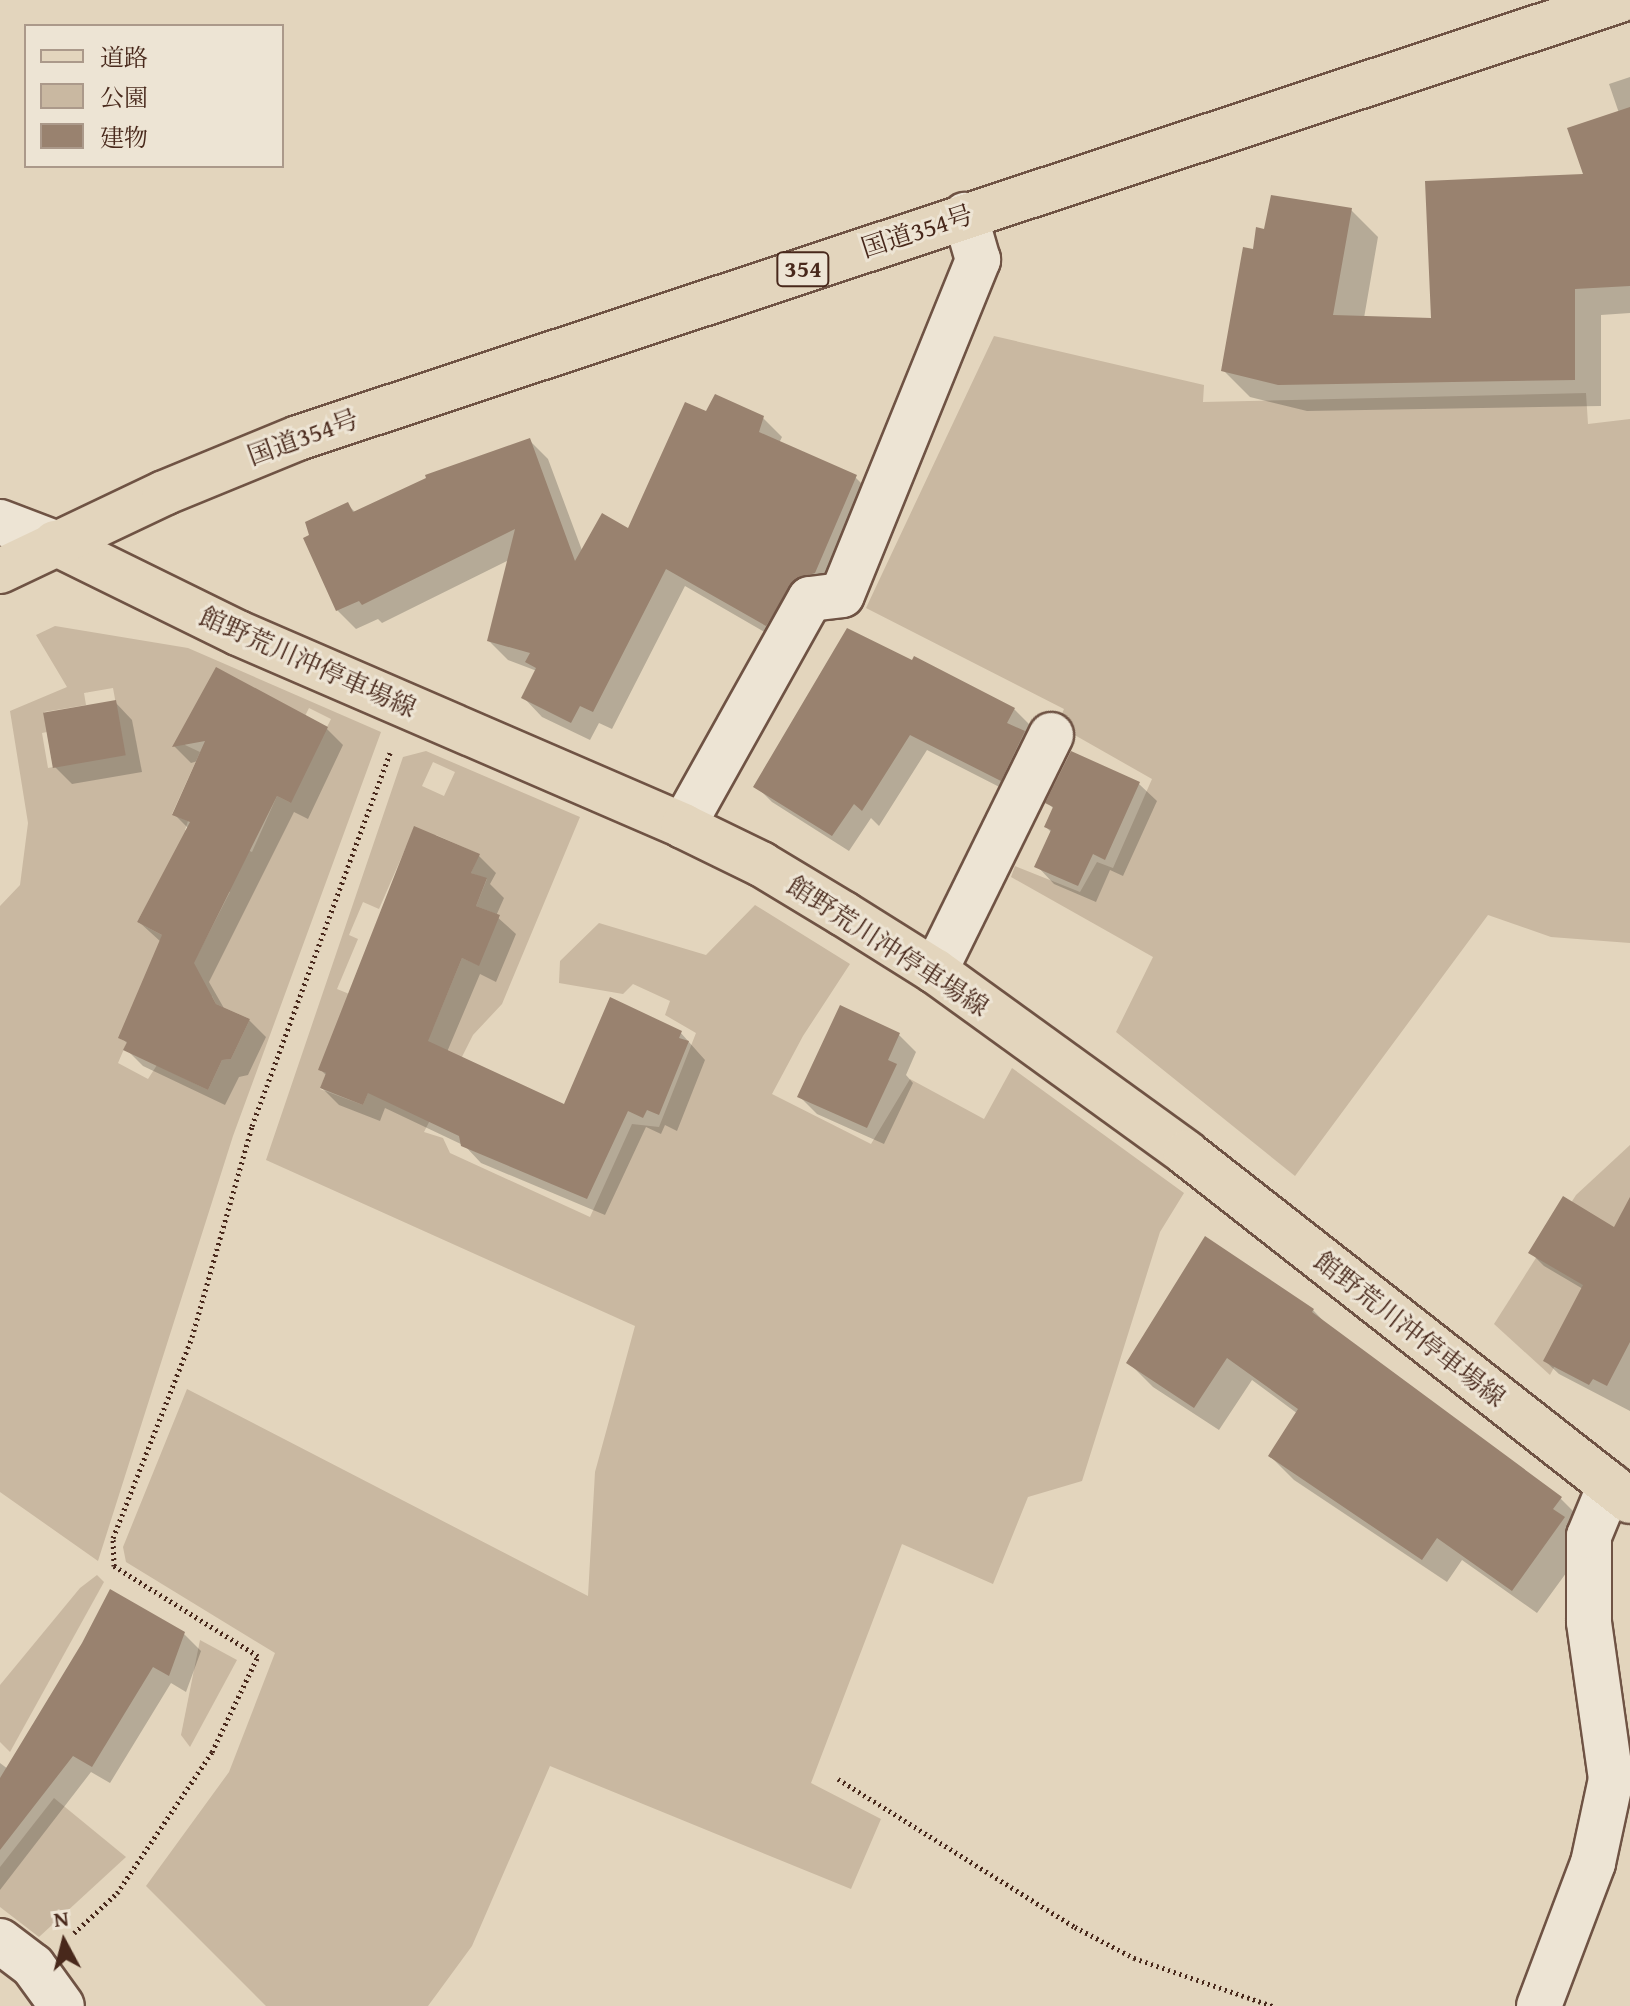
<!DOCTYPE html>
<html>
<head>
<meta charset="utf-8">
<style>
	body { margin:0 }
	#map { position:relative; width:1630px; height:2006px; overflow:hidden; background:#e3d5bd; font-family:"Gentium Book Plus","Noto Serif JP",serif }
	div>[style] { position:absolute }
	.green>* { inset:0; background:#c9b8a1 }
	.shadow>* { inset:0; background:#0003 }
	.building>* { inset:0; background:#99826f; transform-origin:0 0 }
	.path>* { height:5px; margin-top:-2.5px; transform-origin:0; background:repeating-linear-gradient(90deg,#48281b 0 2px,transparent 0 6px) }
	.roads { filter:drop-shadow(2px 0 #6f5344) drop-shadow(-2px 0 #6f5344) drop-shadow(0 2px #6f5344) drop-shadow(0 -2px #6f5344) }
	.minor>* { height:44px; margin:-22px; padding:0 22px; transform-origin:22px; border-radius:22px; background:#ede4d4 }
	.major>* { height:44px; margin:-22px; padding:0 22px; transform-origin:22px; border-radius:22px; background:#e3d5bd }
	.highway>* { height:44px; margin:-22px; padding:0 22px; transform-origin:22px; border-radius:22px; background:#e3d5bd }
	span { translate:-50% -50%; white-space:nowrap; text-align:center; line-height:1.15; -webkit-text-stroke:6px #ede4d4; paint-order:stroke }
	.shield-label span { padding:2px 6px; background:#ede4d4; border:2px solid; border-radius:6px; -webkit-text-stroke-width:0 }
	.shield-label { font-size:24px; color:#48281b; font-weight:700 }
	.street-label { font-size:26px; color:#48281b }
	.legend { position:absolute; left:24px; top:24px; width:260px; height:144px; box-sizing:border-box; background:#ede4d4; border:2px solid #ab998a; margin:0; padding:10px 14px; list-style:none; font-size:24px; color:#48281b }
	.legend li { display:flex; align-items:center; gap:16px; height:40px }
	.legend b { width:40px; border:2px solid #ab998a }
	.north { position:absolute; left:24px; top:1902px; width:80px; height:80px; -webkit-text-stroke:6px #ede4d4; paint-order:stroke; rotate:353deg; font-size:22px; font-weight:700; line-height:32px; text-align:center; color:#48281b }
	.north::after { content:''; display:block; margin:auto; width:28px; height:36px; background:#48281b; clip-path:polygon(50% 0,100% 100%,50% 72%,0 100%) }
</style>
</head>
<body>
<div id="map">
	<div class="green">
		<div style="clip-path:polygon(994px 336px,1204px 385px,1203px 402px,1586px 393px,1588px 424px,1630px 419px,1630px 943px,1551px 937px,1488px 915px,1295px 1176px,1116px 1032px,1153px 957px,1011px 877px,1015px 866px,1080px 892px,1097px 862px,1113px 868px,1152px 779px,1057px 725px,1064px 709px,866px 608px)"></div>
		<div style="clip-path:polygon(evenodd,55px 626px,188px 648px,381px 732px,233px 1136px,98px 1561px,0 1492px,0 906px,20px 885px,28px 823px,10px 711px,67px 687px,36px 635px,55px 626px,113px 688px,125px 754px,48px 768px,42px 733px,47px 732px,44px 712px,86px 705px,84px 693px,113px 688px,55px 626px,309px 708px,331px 719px,319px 743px,297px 732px,309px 708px,55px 626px,201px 709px,291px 803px,277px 796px,252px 852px,211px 834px,209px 840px,185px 830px,188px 821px,172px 814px,200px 752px,185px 745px,201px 709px,55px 626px,170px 862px,230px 892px,198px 954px,137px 922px,170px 862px,55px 626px,212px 996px,216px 1004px,250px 1019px,231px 1059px,222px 1060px,208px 1090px,157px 1065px,148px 1079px,118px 1063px,127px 1042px,119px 1038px,212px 996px)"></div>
		<div style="clip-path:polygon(evenodd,426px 751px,580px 817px,502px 1004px,473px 1035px,424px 1132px,443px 1138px,450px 1153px,590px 1217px,632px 1124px,659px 1127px,696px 1033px,665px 1015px,670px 1001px,633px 984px,623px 994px,559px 983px,560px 961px,599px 923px,706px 955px,755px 905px,850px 964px,803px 1036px,772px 1094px,871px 1144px,910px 1079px,984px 1119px,1012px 1068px,1184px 1193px,1160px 1232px,1082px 1481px,1028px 1497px,993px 1584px,902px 1544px,811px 1783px,881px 1819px,851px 1889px,550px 1766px,472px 1946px,428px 2006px,266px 2006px,146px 1886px,229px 1772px,275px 1653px,126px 1562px,123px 1547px,187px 1389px,588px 1596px,595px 1472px,635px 1326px,266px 1160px,403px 757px,426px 751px,433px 762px,455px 772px,444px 796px,422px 786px,433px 762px,426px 751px,436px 835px,479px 854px,471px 873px,487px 879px,476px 906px,499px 915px,478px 965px,462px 958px,433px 1028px,337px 989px,358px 939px,349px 935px,363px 902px,379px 909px,406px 847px,428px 855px,436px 835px,426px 751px,394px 1027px,363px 1105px,320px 1089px,326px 1073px,318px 1070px,394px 1027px)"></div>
		<div style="clip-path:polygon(1630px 1145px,1630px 1221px,1550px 1375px,1494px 1324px,1576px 1195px)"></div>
		<div style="clip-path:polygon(97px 1575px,104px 1582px,10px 1752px,0 1742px,0 1685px,80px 1588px)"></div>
		<div style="clip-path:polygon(200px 1640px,237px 1660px,190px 1747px,181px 1735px)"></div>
		<div style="clip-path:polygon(54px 1798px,126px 1857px,39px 1937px,0 1907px,0 1867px)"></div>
	</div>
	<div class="shadow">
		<div style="clip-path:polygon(1630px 77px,1630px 313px,1601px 315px,1601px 406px,1307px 411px,1250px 397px,1223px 370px,1255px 251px,1266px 232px,1351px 210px,1378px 237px,1364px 318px,1433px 320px,1586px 176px,1619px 113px,1609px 84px)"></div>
		<div style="clip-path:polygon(707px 413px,763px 418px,782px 437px,779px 443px,855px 477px,874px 496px,785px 644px,685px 586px,612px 729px,599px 723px,590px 740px,542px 717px,524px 698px,537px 671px,508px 660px,489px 641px,509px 560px,382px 623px,378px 619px,356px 629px,337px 610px,347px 504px,356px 513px,529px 440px,548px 459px,583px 553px,629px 531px)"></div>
		<div style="clip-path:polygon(848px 631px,1014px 709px,1030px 725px,1025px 734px,1040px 749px,1017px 796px,927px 750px,879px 826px,871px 818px,849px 851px,772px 802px,756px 786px)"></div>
		<div style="clip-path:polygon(217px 670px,326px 728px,343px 745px,308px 819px,294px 812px,209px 982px,225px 1010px,249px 1020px,266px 1037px,248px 1075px,239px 1077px,225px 1105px,143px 1066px,126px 1049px,128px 1044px,121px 1037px,161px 942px,139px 922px,189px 829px,174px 814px,198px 761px,191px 763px,174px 746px)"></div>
		<div style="clip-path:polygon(115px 702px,132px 720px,142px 772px,72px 784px,54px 766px)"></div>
		<div style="clip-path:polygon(1072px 754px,1139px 784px,1157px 801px,1123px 876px,1110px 870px,1096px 902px,1054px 884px,1037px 866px,1052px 833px,1046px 827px,1054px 809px,1048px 803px)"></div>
		<div style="clip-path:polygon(478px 855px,496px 873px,490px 884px,504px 898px,496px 916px,516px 934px,496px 982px,480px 974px,447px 1052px,565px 1107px,680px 1032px,705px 1060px,677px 1131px,665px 1125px,661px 1134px,646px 1127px,605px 1215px,481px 1163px,465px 1146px,385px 1108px,380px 1121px,339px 1105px,322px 1088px,327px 1076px,321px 1070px)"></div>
		<div style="clip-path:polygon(841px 1008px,899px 1035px,916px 1052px,906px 1075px,913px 1083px,884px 1144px,817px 1114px,799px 1096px)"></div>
		<div style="clip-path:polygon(1630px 1239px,1630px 1411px,1559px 1374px,1545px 1361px,1583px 1289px,1544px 1266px,1531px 1253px)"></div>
		<div style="clip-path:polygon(1313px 1310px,1331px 1329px,1560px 1498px,1584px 1522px,1588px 1543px,1537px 1613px,1462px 1560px,1447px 1582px,1294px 1480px,1270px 1456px,1298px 1414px,1252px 1380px,1219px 1430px,1153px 1387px,1129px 1363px)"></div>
		<div style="clip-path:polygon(184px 1634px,201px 1651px,186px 1692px,171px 1683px,110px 1783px,91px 1772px,0 1890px,0 1763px,8px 1769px)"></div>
	</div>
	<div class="building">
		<div style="clip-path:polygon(1630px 107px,1630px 286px,1575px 289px,1575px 380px,1278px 385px,1221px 371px,1243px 247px,1253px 249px,1256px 227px,1264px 229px,1271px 195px,1352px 208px,1333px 315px,1431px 318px,1425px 181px,1583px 174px,1567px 128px)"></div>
		<div style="clip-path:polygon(715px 394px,764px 416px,759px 432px,857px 475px,815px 573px,796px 579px,766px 626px,666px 569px,593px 712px,580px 706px,571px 723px,521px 698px,536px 668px,525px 662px,530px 653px,487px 641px,515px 529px,362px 605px,359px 601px,336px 611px,303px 538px,309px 535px,305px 522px,348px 502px,353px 512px,426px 478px,425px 475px,530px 438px,575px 561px,602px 513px,628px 528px,685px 402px,706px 411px)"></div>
		<div style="clip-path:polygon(847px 628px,912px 660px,914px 656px,1015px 708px,1007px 723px,1025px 731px,1001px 781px,910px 735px,862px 811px,854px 804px,832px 836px,753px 787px)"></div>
		<div style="clip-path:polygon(216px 667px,328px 727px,291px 803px,277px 796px,194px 963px,216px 1004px,250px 1019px,231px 1059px,222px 1060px,208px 1090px,123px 1050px,127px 1042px,118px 1038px,162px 935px,137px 922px,190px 822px,172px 815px,205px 741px,172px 747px)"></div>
		<div style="left:116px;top:700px;width:56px;height:74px;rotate:80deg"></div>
		<div style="clip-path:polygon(1071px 751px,1140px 782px,1105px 860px,1093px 854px,1078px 886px,1034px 867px,1051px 830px,1044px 827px,1053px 807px,1045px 803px)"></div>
		<div style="clip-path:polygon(414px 826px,480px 854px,471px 873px,487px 878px,476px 906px,500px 915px,479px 966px,462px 958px,428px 1041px,564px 1104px,610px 997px,682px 1031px,679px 1038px,689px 1041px,659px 1115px,647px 1110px,643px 1118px,628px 1111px,587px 1199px,461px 1146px,459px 1136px,368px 1093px,363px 1105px,320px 1088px,326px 1073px,318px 1070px)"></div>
		<div style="clip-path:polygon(840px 1005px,900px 1033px,888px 1060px,897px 1064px,867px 1128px,797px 1097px)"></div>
		<div style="clip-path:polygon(1563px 1196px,1614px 1227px,1630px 1197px,1630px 1342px,1607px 1386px,1593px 1379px,1589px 1385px,1543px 1361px,1583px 1285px,1528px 1253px)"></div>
		<div style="clip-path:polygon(1205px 1236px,1314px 1309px,1312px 1312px,1562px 1497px,1553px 1509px,1565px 1517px,1512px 1591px,1437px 1538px,1422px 1560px,1268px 1456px,1298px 1409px,1227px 1358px,1194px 1408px,1126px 1363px)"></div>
		<div style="clip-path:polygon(110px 1589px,185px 1632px,169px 1676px,153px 1667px,92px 1767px,73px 1756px,0 1850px,0 1778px,82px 1643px)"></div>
	</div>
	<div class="path">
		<div style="left:838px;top:1779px;width:279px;rotate:32deg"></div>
		<div style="left:1075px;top:1927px;width:67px;rotate:27.7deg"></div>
		<div style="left:1134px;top:1958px;width:147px;rotate:19.1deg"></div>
		<div style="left:74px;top:1933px;width:59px;rotate:-42.9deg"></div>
		<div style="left:117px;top:1893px;width:170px;rotate:-56deg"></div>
		<div style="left:212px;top:1752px;width:106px;rotate:-64.4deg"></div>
		<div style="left:258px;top:1656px;width:170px;rotate:-148deg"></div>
		<div style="left:114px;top:1566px;width:28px;rotate:-92deg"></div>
		<div style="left:113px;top:1538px;width:216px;rotate:-68.5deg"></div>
		<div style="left:192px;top:1337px;width:219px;rotate:-74.1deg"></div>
		<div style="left:252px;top:1126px;width:398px;rotate:-69.7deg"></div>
	</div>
	<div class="roads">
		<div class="minor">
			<div style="left:0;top:522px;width:59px;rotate:20.9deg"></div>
			<div style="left:683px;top:826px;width:260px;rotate:-60.8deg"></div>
			<div style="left:810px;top:599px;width:32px;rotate:-7deg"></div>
			<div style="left:842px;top:595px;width:362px;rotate:-67.9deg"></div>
			<div style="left:978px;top:260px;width:47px;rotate:-106.1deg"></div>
			<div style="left:935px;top:971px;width:263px;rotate:-63.8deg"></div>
			<div style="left:0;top:1941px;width:41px;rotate:37.1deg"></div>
			<div style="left:33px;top:1966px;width:49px;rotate:54.1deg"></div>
			<div style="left:1539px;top:2006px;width:153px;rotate:-69.3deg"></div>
			<div style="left:1593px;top:1863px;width:86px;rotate:-77.9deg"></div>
			<div style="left:1611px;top:1779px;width:159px;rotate:-98deg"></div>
			<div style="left:1589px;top:1622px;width:86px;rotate:-90deg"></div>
			<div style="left:1589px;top:1536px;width:55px;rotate:-67.6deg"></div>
		</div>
		<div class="major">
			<div style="left:55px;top:543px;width:204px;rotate:26.2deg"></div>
			<div style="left:238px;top:633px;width:485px;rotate:23.4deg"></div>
			<div style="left:683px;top:826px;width:87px;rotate:26deg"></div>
			<div style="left:761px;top:864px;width:97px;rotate:31.1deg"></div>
			<div style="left:844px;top:914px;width:107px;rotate:32.1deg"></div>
			<div style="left:935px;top:971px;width:310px;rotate:35.9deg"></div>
			<div style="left:1186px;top:1153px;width:564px;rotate:38.09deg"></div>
		</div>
		<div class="highway">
			<div style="left:0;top:571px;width:182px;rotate:-25.4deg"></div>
			<div style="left:164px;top:493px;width:145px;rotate:-22.3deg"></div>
			<div style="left:298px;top:438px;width:1393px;rotate:-18.33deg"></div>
		</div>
	</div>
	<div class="shield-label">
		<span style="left:803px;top:269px">354</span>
	</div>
	<div class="street-label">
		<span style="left:917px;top:231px;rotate:-18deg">国道354号</span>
		<span style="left:303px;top:437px;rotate:-20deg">国道354号</span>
		<span style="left:308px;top:662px;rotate:24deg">館野荒川沖停車場線</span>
		<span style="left:888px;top:946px;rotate:33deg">館野荒川沖停車場線</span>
		<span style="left:1410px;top:1329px;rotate:38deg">館野荒川沖停車場線</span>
	</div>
	<ul class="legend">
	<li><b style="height:10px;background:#e3d5bd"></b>道路</li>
	<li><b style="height:22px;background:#c9b8a1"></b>公園</li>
	<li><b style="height:22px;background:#99826f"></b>建物</li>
	</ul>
	<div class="north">N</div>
</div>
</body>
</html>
